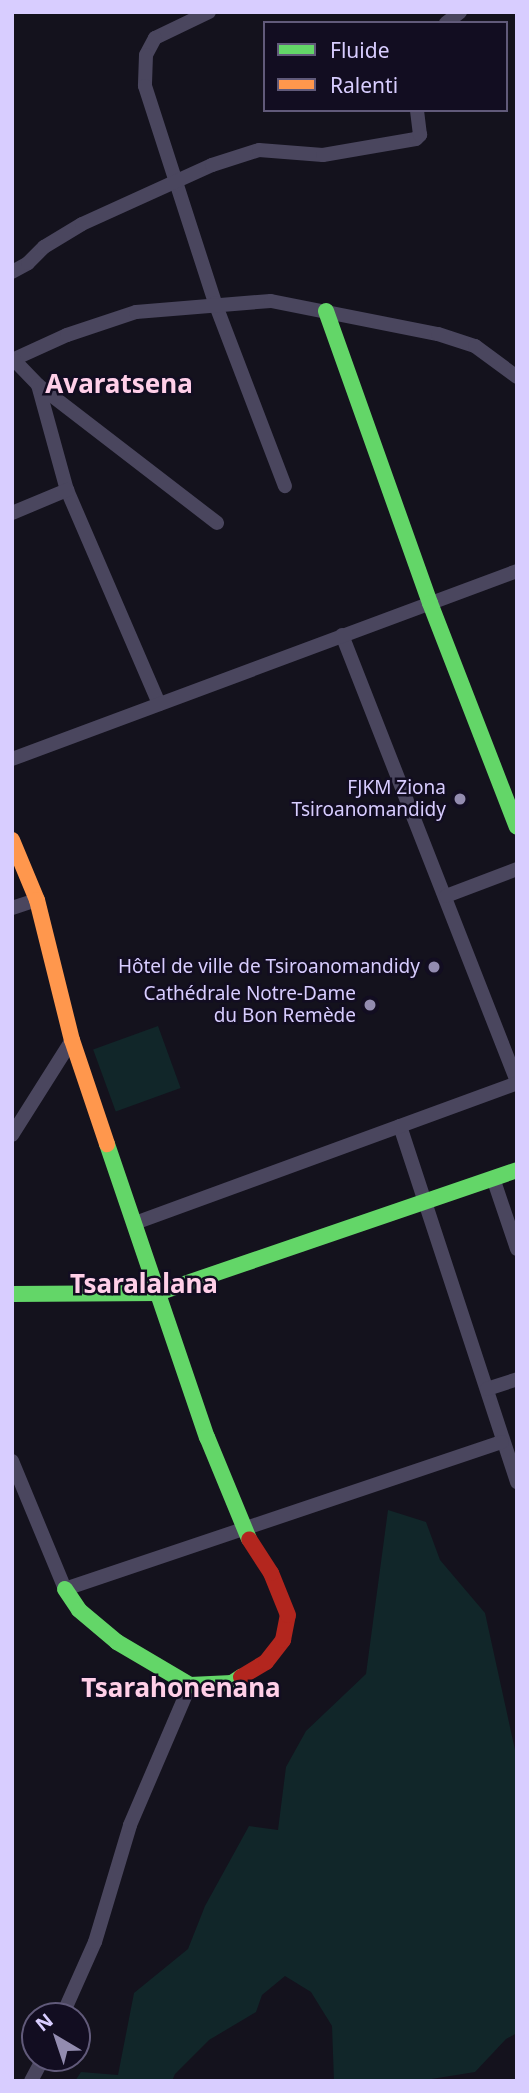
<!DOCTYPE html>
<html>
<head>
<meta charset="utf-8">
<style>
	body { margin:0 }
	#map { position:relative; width:529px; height:2093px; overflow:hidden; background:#14121d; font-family:"Noto Sans",sans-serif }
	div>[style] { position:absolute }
	.green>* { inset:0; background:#112629; transform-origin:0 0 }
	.street>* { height:14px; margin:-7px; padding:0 7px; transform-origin:7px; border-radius:7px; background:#4a465e }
	.fast>* { height:16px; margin:-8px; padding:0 8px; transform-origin:8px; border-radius:8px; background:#63d668 }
	.slow>* { height:16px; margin:-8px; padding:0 8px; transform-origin:8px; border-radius:8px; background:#ff974d }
	.jam>* { height:16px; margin:-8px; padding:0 8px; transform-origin:8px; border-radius:8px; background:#b3261e }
	.dots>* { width:19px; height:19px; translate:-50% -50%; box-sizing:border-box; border:4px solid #120d21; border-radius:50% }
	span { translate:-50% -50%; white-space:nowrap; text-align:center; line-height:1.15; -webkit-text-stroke:5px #120d21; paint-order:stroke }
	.poi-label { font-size:19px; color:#d8cdff }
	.right { translate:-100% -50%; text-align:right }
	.district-label { font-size:26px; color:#ffcfe8; font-weight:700 }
	.frame { position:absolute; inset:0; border:14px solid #d8cdff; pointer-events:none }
	.legend { position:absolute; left:263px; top:21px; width:245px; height:91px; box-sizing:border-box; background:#120d21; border:2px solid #615a7a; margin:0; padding:9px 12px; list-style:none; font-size:21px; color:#d8cdff }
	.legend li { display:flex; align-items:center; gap:14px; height:35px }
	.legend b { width:35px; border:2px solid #615a7a }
	.north { position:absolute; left:21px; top:2002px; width:70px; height:70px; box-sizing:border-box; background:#120d21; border:2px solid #615a7a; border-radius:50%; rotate:321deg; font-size:19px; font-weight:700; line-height:28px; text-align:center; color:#d8cdff }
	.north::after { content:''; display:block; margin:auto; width:24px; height:32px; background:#938cb0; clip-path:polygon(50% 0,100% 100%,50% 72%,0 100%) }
</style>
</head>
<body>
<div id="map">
	<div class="green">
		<div style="left:158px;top:1026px;width:66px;height:69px;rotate:70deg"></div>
		<div style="clip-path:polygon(388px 1510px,426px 1522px,440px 1560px,485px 1613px,517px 1759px,517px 2033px,506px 2039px,475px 2072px,419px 2081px,334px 2081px,332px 2026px,311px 1992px,285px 1976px,262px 1995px,256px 2012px,209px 2040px,175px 2074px,172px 2081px,75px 2081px,81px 2072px,118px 2075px,134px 1993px,188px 1949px,205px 1906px,249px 1826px,278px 1830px,286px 1767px,306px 1731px,366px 1674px)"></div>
	</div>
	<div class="street">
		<div style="left:209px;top:12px;width:60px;rotate:154.3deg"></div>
		<div style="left:155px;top:38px;width:19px;rotate:118deg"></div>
		<div style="left:146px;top:55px;width:31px;rotate:92deg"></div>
		<div style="left:145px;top:86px;width:228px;rotate:72.1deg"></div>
		<div style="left:215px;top:303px;width:196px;rotate:69.1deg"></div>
		<div style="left:446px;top:23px;width:18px;rotate:-38deg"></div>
		<div style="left:12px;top:272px;width:18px;rotate:-29deg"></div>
		<div style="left:28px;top:263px;width:23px;rotate:-45deg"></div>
		<div style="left:44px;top:247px;width:44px;rotate:-31.2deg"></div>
		<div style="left:82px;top:224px;width:143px;rotate:-24.4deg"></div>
		<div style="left:212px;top:165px;width:49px;rotate:-17.7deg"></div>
		<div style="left:259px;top:150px;width:64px;rotate:4.5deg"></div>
		<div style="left:323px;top:155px;width:94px;rotate:-9.8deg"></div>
		<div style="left:416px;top:139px;width:6px;rotate:-45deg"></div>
		<div style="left:420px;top:135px;width:25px;rotate:-97deg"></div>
		<div style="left:12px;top:360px;width:60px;rotate:-24.4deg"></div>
		<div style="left:67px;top:335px;width:73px;rotate:-18.4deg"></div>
		<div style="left:136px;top:312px;width:135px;rotate:-4.7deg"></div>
		<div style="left:271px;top:301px;width:170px;rotate:11.2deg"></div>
		<div style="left:438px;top:334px;width:39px;rotate:18deg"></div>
		<div style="left:475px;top:346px;width:52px;rotate:36.4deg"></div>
		<div style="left:15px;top:361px;width:33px;rotate:46deg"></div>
		<div style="left:38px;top:385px;width:109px;rotate:74.6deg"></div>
		<div style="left:67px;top:490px;width:233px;rotate:66.7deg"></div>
		<div style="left:38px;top:385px;width:226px;rotate:37.6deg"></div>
		<div style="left:12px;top:513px;width:60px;rotate:-22.7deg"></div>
		<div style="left:342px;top:635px;width:479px;rotate:68.6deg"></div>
		<div style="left:12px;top:759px;width:539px;rotate:-20.42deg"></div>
		<div style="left:446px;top:896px;width:76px;rotate:-20.8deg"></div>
		<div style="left:12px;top:908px;width:26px;rotate:-18deg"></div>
		<div style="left:400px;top:1126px;width:375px;rotate:71.8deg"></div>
		<div style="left:12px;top:1135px;width:112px;rotate:-57.7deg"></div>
		<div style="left:493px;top:1178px;width:75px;rotate:71.3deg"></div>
		<div style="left:135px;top:1223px;width:407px;rotate:-20.1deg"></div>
		<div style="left:487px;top:1389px;width:32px;rotate:-18deg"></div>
		<div style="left:12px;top:1461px;width:139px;rotate:67.5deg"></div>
		<div style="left:65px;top:1589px;width:461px;rotate:-18.6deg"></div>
		<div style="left:62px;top:2016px;width:81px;rotate:-66deg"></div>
		<div style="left:95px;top:1942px;width:122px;rotate:-73.3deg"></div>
		<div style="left:130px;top:1825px;width:152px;rotate:-66.8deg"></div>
		<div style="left:31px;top:2081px;width:26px;rotate:-62deg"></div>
	</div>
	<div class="fast">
		<div style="left:326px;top:311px;width:310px;rotate:70.4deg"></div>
		<div style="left:430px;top:603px;width:240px;rotate:68.8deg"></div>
		<div style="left:107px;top:1144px;width:310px;rotate:71.2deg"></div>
		<div style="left:207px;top:1437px;width:110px;rotate:67.6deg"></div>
		<div style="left:12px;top:1294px;width:146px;rotate:-0.4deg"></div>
		<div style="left:158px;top:1293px;width:379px;rotate:-18.9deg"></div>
		<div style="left:65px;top:1589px;width:25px;rotate:56deg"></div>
		<div style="left:79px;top:1610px;width:50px;rotate:40.1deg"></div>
		<div style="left:117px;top:1642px;width:85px;rotate:30.5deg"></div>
		<div style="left:190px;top:1685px;width:42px;rotate:-2.7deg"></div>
		<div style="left:232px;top:1683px;width:11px;rotate:-34deg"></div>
	</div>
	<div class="slow">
		<div style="left:12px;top:840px;width:65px;rotate:67.4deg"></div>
		<div style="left:37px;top:900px;width:144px;rotate:76deg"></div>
		<div style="left:72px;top:1040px;width:110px;rotate:71.4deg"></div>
	</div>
	<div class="jam">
		<div style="left:241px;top:1677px;width:29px;rotate:-31deg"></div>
		<div style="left:266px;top:1662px;width:28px;rotate:-52deg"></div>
		<div style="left:283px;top:1640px;width:25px;rotate:-79deg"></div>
		<div style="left:288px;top:1615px;width:45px;rotate:-112deg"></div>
		<div style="left:271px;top:1573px;width:40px;rotate:-122.9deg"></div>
	</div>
	<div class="dots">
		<div style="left:460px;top:799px;background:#938cb0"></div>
		<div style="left:434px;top:967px;background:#938cb0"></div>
		<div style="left:370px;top:1005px;background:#938cb0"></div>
	</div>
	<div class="poi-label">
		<span class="right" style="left:446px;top:799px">FJKM Ziona<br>Tsiroanomandidy</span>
		<span class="right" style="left:420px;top:967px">Hôtel de ville de Tsiroanomandidy</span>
		<span class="right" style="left:356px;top:1005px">Cathédrale Notre-Dame<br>du Bon Remède</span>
	</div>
	<div class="district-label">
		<span style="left:119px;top:384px">Avaratsena</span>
		<span style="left:144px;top:1284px">Tsaralalana</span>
		<span style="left:181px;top:1688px">Tsarahonenana</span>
	</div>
	<div class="frame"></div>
	<ul class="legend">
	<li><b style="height:9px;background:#63d668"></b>Fluide</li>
	<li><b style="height:9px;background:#ff974d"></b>Ralenti</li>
	</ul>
	<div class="north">N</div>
</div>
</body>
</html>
